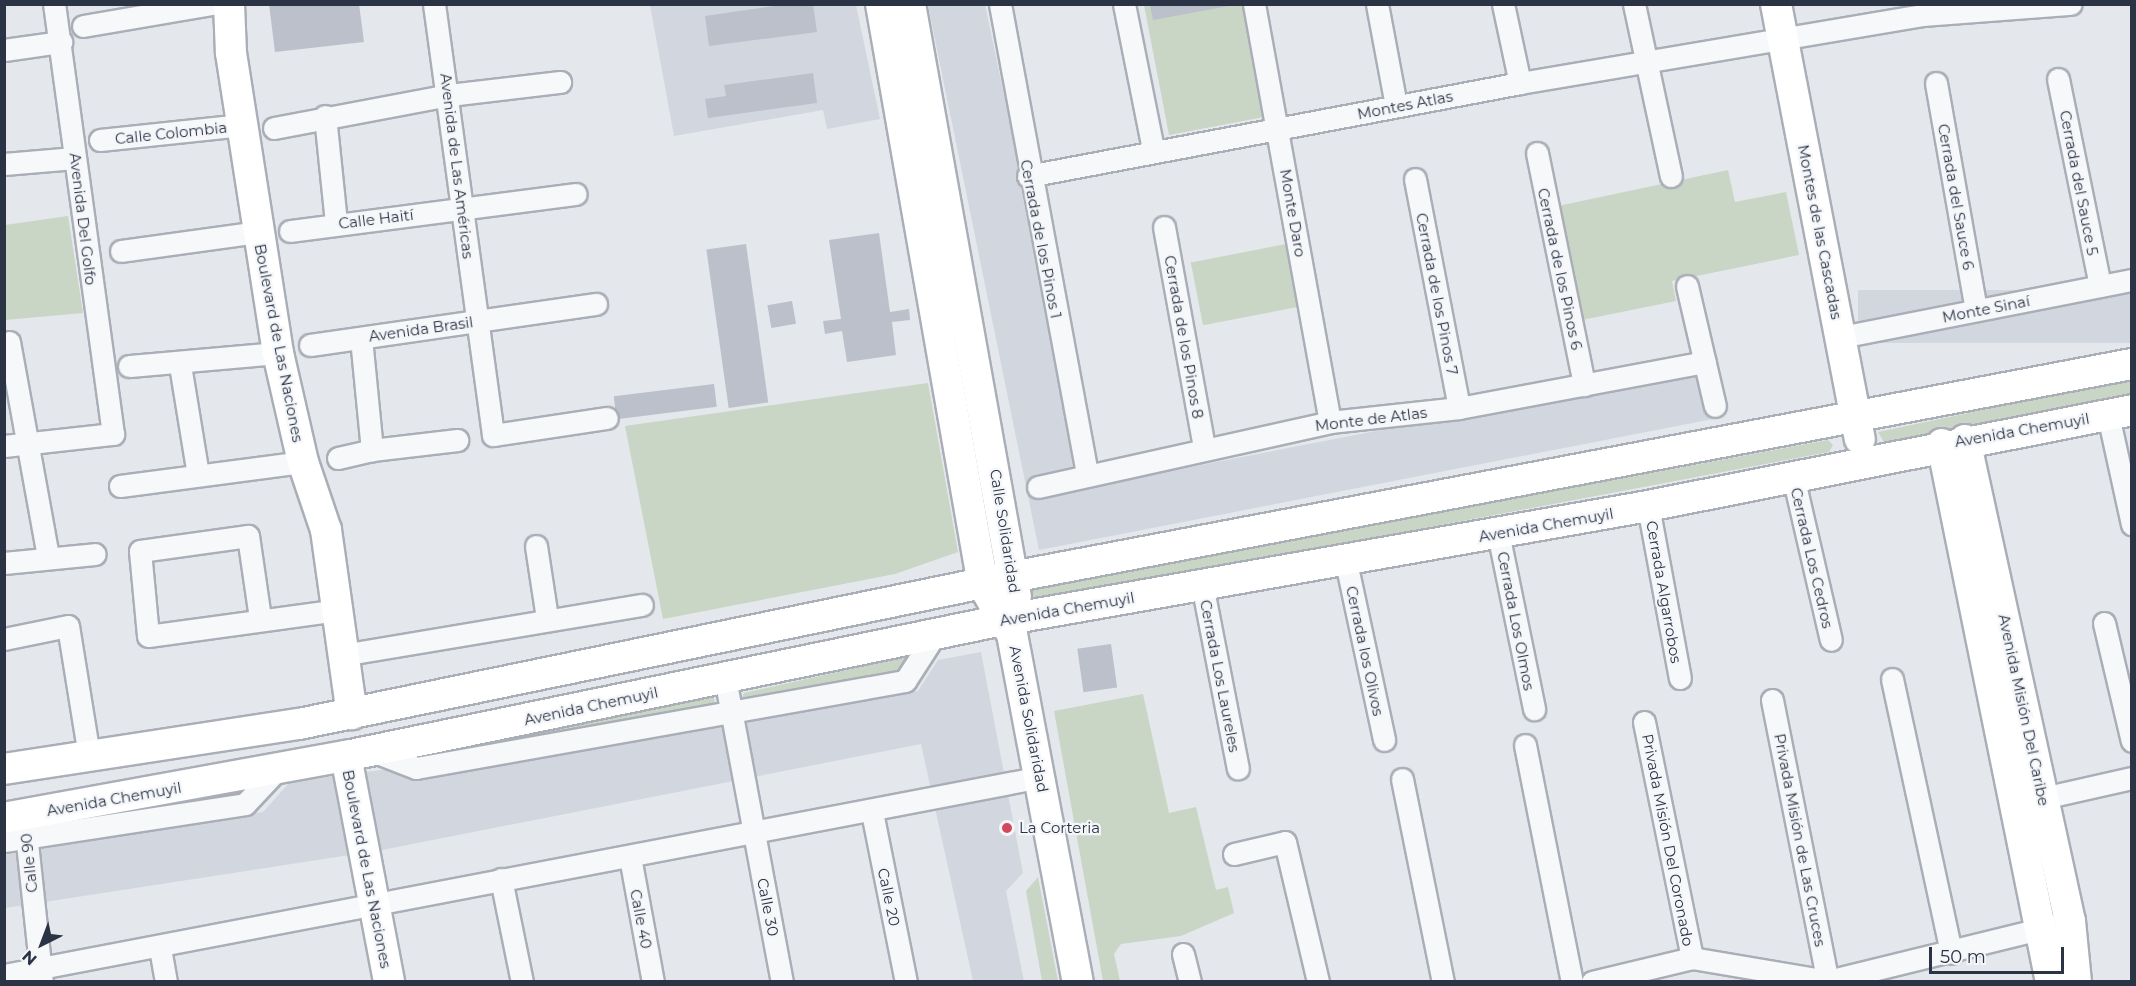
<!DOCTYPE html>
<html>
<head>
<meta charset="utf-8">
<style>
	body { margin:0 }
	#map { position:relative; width:2136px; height:986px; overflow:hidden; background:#e4e7ec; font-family:Montserrat,sans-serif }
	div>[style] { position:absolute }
	.built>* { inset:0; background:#d2d6de; transform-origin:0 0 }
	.green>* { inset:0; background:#c9d6c5; transform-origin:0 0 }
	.building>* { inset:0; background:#bbc0ca; transform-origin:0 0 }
	.roads { filter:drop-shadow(2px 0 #a9aeb7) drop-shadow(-2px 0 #a9aeb7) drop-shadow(0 2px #a9aeb7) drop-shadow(0 -2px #a9aeb7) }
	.street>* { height:21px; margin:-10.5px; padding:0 10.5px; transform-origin:10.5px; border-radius:10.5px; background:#f7f8fa }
	.secondary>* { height:30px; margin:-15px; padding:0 15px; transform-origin:15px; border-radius:15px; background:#fff }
	.dots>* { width:16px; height:16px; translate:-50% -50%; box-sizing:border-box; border:3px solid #f4f6f9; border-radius:50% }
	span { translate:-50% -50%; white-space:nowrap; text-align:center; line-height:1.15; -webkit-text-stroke:4.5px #f4f6f9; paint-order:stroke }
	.street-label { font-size:15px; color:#2b3445 }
	.poi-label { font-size:15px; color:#2b3445 }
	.left { translate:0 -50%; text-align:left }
	.frame { position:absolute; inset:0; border:6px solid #2b3445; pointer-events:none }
	.north { position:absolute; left:12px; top:914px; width:60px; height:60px; -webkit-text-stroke:4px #f4f6f9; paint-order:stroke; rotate:222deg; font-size:16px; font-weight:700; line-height:24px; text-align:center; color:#2b3445 }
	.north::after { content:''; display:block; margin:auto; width:21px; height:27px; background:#2b3445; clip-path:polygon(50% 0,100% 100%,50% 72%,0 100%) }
	.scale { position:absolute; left:1929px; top:947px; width:135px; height:27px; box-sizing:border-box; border:3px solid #2b3445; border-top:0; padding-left:8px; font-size:18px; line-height:21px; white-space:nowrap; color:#2b3445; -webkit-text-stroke:4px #f4f6f9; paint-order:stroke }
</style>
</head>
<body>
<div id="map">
	<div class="built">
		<div style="clip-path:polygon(650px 5px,856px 5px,880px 119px,827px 129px,823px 110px,674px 136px)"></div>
		<div style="clip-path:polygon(928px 5px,985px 5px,1087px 487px,1701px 368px,1713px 419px,1039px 550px)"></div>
		<div style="left:2131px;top:290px;width:53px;height:273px;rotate:90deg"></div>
		<div style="clip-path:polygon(981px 652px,1023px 873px,1006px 891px,1024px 981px,973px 981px,921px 744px,382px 850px,5px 908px,5px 855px,263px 812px,290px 782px,396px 768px,419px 775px,918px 691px,938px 660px)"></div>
	</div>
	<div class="green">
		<div style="clip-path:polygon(1144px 5px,1242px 5px,1264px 117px,1169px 135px)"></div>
		<div style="clip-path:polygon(1728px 170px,1735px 202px,1786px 192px,1799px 255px,1672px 281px,1676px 301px,1582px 320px,1558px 206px)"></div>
		<div style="clip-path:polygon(68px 216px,83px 313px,5px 320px,5px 225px)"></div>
		<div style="left:1286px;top:244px;width:64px;height:97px;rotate:79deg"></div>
		<div style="clip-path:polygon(2131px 379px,2131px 393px,1891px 442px,1884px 442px,1878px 432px)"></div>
		<div style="clip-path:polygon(928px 383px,958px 552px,895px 574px,663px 619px,625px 426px)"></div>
		<div style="clip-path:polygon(1828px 440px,1833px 445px,1829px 452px,1032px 602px,1029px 589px)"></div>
		<div style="clip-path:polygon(909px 656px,896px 675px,741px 701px,744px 693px)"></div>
		<div style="clip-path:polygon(1143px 694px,1169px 813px,1196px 807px,1216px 890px,1228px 887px,1234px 913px,1181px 936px,1121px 944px,1114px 954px,1120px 981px,1103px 981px,1054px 711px)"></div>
		<div style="clip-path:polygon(714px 697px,715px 707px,408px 758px)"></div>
		<div style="clip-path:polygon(1038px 877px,1058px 981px,1042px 981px,1026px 891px)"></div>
	</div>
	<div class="building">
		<div style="clip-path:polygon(269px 4px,359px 4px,364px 42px,275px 52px)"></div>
		<div style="clip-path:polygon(788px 4px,813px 4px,817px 32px,709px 46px,705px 16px)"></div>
		<div style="clip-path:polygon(1150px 5px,1229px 5px,1229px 6px,1153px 20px)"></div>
		<div style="clip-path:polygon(813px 73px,817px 103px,708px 118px,705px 99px,726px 96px,724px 85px)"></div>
		<div style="clip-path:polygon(879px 233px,890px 312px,909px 309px,910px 320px,892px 322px,896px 355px,847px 362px,842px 331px,825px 334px,823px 321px,841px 319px,829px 240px)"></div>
		<div style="left:746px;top:244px;width:160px;height:40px;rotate:82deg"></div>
		<div style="left:792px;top:301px;width:23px;height:25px;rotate:80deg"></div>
		<div style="left:714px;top:384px;width:23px;height:101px;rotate:83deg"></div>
		<div style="left:1111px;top:644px;width:44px;height:34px;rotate:82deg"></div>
	</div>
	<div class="roads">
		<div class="street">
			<div style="left:434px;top:4px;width:435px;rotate:82.2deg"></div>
			<div style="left:493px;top:435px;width:115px;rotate:-8.5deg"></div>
			<div style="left:1000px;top:4px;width:477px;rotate:79.5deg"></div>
			<div style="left:1124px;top:4px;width:148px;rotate:78.7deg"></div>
			<div style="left:1254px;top:4px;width:425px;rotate:79.7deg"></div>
			<div style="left:1377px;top:4px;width:104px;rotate:79.4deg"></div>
			<div style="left:1503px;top:4px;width:81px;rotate:77.9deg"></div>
			<div style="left:1634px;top:4px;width:176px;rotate:77.9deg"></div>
			<div style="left:83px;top:26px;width:131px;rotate:-9.7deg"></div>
			<div style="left:4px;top:50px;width:58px;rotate:-8deg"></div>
			<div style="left:2058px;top:79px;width:211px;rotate:78.5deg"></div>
			<div style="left:1936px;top:83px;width:230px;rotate:80deg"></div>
			<div style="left:325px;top:116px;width:108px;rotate:84.1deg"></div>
			<div style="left:274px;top:128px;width:178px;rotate:-10.7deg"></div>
			<div style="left:449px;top:95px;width:112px;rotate:-6.7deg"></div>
			<div style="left:100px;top:140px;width:143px;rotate:-6deg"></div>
			<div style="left:1537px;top:153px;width:237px;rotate:78.5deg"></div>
			<div style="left:4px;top:164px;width:71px;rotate:-4.8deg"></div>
			<div style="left:1028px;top:176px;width:501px;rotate:-10.7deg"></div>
			<div style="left:1520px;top:83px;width:409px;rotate:-9.6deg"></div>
			<div style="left:1923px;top:15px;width:148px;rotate:-4.3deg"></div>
			<div style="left:1415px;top:179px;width:233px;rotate:79.1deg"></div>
			<div style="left:1164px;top:227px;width:224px;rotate:79.7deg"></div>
			<div style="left:290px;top:231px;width:288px;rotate:-7.4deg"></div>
			<div style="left:121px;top:251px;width:138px;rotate:-7.9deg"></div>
			<div style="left:1687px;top:286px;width:123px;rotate:76.9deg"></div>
			<div style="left:1841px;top:337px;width:297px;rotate:-11.1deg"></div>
			<div style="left:361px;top:338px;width:113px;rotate:84.4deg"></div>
			<div style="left:372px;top:450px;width:86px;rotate:-6.7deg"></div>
			<div style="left:9px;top:342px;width:219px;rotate:79.7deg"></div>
			<div style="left:310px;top:345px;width:289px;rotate:-8.2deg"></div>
			<div style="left:180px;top:365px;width:111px;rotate:80.7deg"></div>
			<div style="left:129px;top:366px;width:150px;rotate:-5deg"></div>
			<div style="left:2108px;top:415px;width:112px;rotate:77.6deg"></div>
			<div style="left:4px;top:446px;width:110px;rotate:-6.3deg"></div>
			<div style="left:113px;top:434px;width:434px;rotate:-97.8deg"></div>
			<div style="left:338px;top:458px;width:35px;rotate:-13deg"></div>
			<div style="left:1793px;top:476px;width:168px;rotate:77deg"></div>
			<div style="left:120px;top:486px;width:185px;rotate:-7.5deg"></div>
			<div style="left:1038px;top:487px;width:299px;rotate:-12.5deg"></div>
			<div style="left:1330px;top:422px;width:130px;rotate:-6.2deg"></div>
			<div style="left:1459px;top:408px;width:250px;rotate:-10.6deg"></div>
			<div style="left:1648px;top:506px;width:175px;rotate:79.5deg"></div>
			<div style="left:1498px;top:533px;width:180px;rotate:78.4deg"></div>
			<div style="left:536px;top:546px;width:73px;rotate:81.3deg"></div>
			<div style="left:1346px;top:562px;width:182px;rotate:77.9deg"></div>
			<div style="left:4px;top:563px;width:91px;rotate:-5.6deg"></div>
			<div style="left:1202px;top:584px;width:188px;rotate:79deg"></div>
			<div style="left:260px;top:618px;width:83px;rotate:-98.3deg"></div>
			<div style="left:248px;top:536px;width:109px;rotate:172.1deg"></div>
			<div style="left:140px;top:551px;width:85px;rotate:84.6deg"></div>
			<div style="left:148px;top:636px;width:193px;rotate:-7.8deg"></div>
			<div style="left:2104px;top:623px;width:121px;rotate:76.7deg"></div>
			<div style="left:4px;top:639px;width:65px;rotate:-11.5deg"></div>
			<div style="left:68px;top:626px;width:132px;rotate:80.8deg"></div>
			<div style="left:342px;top:655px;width:304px;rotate:-9.5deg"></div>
			<div style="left:725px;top:678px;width:309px;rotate:79.4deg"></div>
			<div style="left:1892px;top:679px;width:280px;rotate:77.8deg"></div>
			<div style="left:1772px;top:700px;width:288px;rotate:78.8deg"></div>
			<div style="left:1644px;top:722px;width:241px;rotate:78.5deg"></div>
			<div style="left:1525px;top:745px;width:242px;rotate:78.8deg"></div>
			<div style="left:372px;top:751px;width:47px;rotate:21.1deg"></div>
			<div style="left:416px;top:768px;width:497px;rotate:-10.1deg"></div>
			<div style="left:905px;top:681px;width:57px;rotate:-57.1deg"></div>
			<div style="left:1402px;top:779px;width:207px;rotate:78.6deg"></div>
			<div style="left:2030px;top:801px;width:105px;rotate:-12.7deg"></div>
			<div style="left:872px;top:812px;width:173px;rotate:78.7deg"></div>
			<div style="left:25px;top:824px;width:159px;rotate:83.9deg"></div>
			<div style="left:4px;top:841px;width:244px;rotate:-8.7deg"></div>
			<div style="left:245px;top:804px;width:48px;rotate:-46.7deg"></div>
			<div style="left:1234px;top:854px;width:52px;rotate:-13.2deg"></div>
			<div style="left:1285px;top:842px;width:144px;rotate:76.7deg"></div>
			<div style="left:630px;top:857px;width:127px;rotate:79.6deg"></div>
			<div style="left:501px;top:879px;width:105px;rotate:78.5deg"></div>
			<div style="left:160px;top:948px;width:35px;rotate:80deg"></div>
			<div style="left:1183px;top:954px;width:29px;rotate:76deg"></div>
			<div style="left:4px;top:975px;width:1056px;rotate:-10.81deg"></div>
			<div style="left:1592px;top:982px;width:103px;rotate:-13.5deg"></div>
			<div style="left:1692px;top:958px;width:138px;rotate:9.6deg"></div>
			<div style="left:1828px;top:981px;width:231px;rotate:-13.8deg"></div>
		</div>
		<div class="secondary">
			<div style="left:229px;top:4px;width:49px;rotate:87.7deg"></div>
			<div style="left:231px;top:53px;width:304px;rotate:81.1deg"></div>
			<div style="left:278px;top:353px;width:112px;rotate:77.1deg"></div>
			<div style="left:303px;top:462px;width:72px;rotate:71.3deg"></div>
			<div style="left:326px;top:530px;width:186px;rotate:82deg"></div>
			<div style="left:881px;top:4px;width:590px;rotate:80.04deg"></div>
			<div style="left:983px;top:585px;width:57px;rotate:59.4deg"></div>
			<div style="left:1012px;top:634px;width:354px;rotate:79.3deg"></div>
			<div style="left:910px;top:4px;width:602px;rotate:79.87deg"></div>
			<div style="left:1776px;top:4px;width:443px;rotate:79.1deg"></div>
			<div style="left:1965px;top:440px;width:492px;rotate:77.7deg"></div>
			<div style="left:2070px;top:921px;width:61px;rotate:84.4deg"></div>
			<div style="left:1942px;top:444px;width:549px;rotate:78.55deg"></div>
			<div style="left:346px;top:756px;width:230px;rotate:79.2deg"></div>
			<div style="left:4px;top:769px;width:298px;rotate:-8.7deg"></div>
			<div style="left:299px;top:724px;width:728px;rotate:-11.65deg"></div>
			<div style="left:1012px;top:577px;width:1140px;rotate:-10.77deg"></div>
			<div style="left:4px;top:818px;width:348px;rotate:-10.3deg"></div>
			<div style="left:346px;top:756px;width:671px;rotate:-11.7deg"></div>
			<div style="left:1003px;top:620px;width:655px;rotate:-10.02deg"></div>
			<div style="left:1648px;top:506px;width:493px;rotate:-11.2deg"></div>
		</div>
	</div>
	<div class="dots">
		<div style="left:1007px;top:828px;background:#d1495b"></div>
	</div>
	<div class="street-label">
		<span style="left:1405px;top:105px;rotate:-11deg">Montes Atlas</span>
		<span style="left:171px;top:133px;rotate:-6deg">Calle Colombia</span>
		<span style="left:457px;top:166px;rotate:83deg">Avenida de Las Américas</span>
		<span style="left:2079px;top:183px;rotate:79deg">Cerrada del Sauce 5</span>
		<span style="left:1956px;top:197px;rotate:80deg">Cerrada del Sauce 6</span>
		<span style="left:1293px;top:213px;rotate:80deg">Monte Daro</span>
		<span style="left:83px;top:219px;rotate:83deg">Avenida Del Golfo</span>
		<span style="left:376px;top:219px;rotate:-7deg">Calle Haití</span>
		<span style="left:1820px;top:232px;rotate:79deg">Montes de las Cascadas</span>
		<span style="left:1041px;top:239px;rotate:79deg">Cerrada de los Pinos 1</span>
		<span style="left:1560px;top:269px;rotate:78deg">Cerrada de los Pinos 6</span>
		<span style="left:1437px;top:294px;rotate:79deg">Cerrada de los Pinos 7</span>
		<span style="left:1986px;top:309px;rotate:-11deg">Monte Sinaí</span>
		<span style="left:421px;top:329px;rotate:-8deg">Avenida Brasil</span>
		<span style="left:1184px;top:337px;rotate:80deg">Cerrada de los Pinos 8</span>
		<span style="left:279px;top:343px;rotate:79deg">Boulevard de Las Naciones</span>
		<span style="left:1371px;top:419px;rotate:-7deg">Monte de Atlas</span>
		<span style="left:2022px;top:430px;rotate:-10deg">Avenida Chemuyil</span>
		<span style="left:1546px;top:525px;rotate:-10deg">Avenida Chemuyil</span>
		<span style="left:1005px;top:531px;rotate:81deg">Calle Solidaridad</span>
		<span style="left:1812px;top:558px;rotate:77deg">Cerrada Los Cedros</span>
		<span style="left:1664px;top:592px;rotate:80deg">Cerrada Algarrobos</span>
		<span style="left:1067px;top:609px;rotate:-10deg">Avenida Chemuyil</span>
		<span style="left:1516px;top:621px;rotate:79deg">Cerrada Los Olmos</span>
		<span style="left:1365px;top:651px;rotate:78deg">Cerrada los Olivos</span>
		<span style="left:1220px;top:676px;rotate:79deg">Cerrada Los Laureles</span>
		<span style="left:591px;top:706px;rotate:-12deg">Avenida Chemuyil</span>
		<span style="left:2024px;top:710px;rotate:78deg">Avenida Misión Del Caribe</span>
		<span style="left:1029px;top:719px;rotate:79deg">Avenida Solidaridad</span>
		<span style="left:114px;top:799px;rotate:-10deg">Avenida Chemuyil</span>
		<span style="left:1668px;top:840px;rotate:79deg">Privada Misión Del Coronado</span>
		<span style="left:1800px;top:840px;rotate:79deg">Privada Misión de Las Cruces</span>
		<span style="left:29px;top:863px;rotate:-96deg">Calle 90</span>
		<span style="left:367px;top:869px;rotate:79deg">Boulevard de Las Naciones</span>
		<span style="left:889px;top:897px;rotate:78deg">Calle 20</span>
		<span style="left:768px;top:907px;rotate:79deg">Calle 30</span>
		<span style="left:641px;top:919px;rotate:79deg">Calle 40</span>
	</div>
	<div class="poi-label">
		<span class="left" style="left:1019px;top:828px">La Corteria</span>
	</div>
	<div class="frame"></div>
	<div class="north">N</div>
	<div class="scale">50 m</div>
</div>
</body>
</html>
